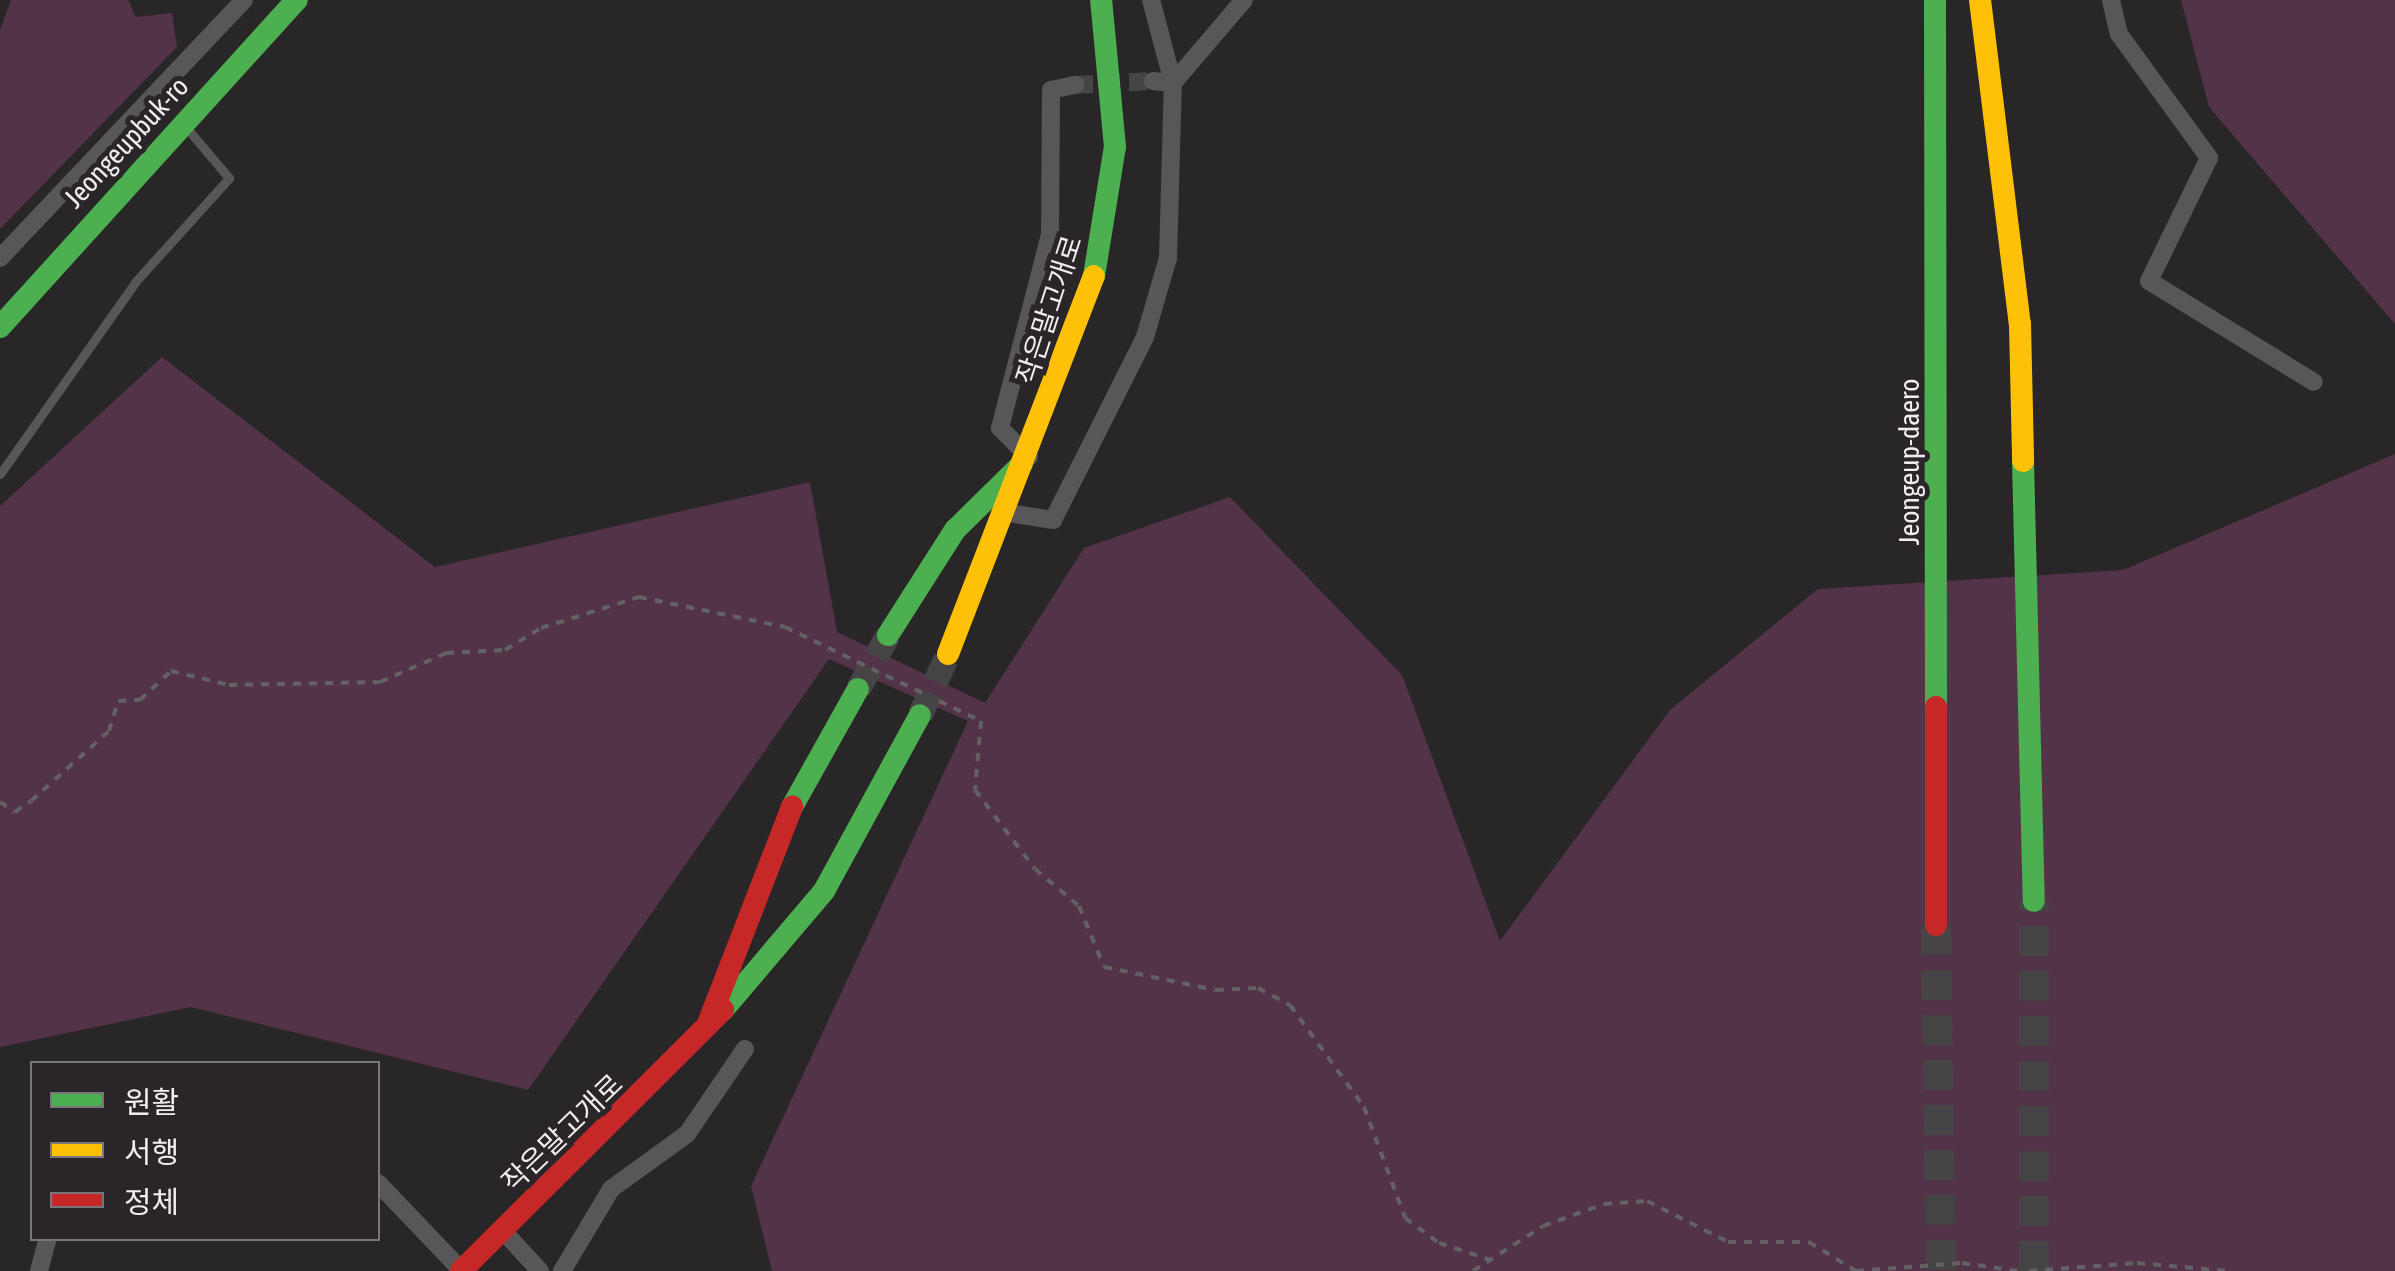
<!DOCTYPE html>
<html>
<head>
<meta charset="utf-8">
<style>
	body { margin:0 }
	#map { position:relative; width:2395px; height:1271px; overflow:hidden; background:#292628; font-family:"Asap Condensed","Noto Sans KR",sans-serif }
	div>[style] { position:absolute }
	.green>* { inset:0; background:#533348 }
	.street-tunnel>* { height:18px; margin-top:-9px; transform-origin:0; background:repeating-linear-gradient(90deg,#474446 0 18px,transparent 0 27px) }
	.secondary-tunnel>* { height:25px; margin-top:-12.5px; transform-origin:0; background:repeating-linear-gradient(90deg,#474446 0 25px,transparent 0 37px) }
	.primary-tunnel>* { height:30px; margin-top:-15px; transform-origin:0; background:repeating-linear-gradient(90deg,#474446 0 30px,transparent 0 45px) }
	.path>* { height:4px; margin-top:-2px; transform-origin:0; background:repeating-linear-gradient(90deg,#636162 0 8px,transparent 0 16px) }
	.lane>* { height:9px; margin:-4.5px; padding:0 4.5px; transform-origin:4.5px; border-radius:4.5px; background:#585658 }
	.street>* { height:18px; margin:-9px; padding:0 9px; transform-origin:9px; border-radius:9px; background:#585658 }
	.fast>* { height:22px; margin:-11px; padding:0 11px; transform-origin:11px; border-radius:11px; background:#4caf50 }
	.slow>* { height:22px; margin:-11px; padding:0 11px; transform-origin:11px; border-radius:11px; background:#ffc107 }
	.jam>* { height:22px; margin:-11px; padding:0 11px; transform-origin:11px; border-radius:11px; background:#c62828 }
	span { translate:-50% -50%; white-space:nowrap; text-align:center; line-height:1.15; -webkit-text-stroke:10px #2a2529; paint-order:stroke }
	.street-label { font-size:28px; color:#f1edef }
	.legend { position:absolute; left:30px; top:1061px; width:350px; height:180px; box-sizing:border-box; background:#2a2529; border:2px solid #7a7578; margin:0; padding:12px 18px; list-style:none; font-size:30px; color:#f1edef }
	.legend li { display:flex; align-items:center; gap:20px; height:50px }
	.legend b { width:50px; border:2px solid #7a7578 }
</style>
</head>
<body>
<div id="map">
	<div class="green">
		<div style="clip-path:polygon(11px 0,128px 0,136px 17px,172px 13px,177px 47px,0 229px,0 30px)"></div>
		<div style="clip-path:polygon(2181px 0,2395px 0,2395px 324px,2209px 107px)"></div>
		<div style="clip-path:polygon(162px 357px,435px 567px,810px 482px,837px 632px,985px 703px,1084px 548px,1230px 497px,1402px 675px,1500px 941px,1670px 710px,1818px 589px,2123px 570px,2395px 454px,2395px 1271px,772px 1271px,751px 1186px,968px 721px,829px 659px,528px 1090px,191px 1007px,0 1047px,0 506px)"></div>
	</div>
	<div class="street-tunnel">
		<div style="left:1075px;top:85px;width:78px;rotate:-2.9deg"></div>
	</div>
	<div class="secondary-tunnel">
		<div style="left:858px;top:689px;width:62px;rotate:-60.9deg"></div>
		<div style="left:920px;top:715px;width:67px;rotate:-65.3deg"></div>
	</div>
	<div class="primary-tunnel">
		<div style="left:1936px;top:925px;width:346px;rotate:89.2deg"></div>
		<div style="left:2034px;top:1271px;width:370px;rotate:-90deg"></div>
	</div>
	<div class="path">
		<div style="left:939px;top:701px;width:47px;rotate:25.5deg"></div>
		<div style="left:981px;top:721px;width:69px;rotate:95deg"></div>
		<div style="left:975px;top:790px;width:99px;rotate:52.8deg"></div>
		<div style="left:1035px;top:869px;width:57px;rotate:40.1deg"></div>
		<div style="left:1079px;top:906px;width:66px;rotate:67.7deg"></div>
		<div style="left:1104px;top:967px;width:114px;rotate:11.6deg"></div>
		<div style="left:1216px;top:990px;width:42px;rotate:-2.7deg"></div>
		<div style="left:1258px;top:988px;width:36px;rotate:28deg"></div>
		<div style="left:1290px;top:1005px;width:126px;rotate:54deg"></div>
		<div style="left:1364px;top:1107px;width:118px;rotate:69.7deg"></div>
		<div style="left:1405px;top:1218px;width:42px;rotate:36.3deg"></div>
		<div style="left:1439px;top:1243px;width:55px;rotate:18.1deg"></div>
		<div style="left:0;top:802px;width:18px;rotate:34deg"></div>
		<div style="left:15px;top:812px;width:19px;rotate:-35deg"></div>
		<div style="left:31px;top:801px;width:105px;rotate:-41.9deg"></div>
		<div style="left:109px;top:731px;width:31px;rotate:-73deg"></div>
		<div style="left:118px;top:701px;width:22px;rotate:-3deg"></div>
		<div style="left:140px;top:700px;width:42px;rotate:-43.1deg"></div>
		<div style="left:171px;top:671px;width:60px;rotate:13.6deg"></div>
		<div style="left:229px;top:685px;width:151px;rotate:-1.1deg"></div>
		<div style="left:380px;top:682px;width:72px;rotate:-23.7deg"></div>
		<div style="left:446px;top:653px;width:59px;rotate:-2.9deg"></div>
		<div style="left:505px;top:650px;width:42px;rotate:-31.4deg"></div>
		<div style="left:541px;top:628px;width:103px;rotate:-17.6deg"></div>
		<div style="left:639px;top:597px;width:149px;rotate:11.6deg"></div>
		<div style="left:785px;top:627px;width:152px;rotate:25.7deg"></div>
		<div style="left:1473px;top:1271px;width:83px;rotate:-32.7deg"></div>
		<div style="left:1543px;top:1226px;width:65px;rotate:-19.8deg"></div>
		<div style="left:1604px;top:1204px;width:43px;rotate:-4deg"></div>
		<div style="left:1647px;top:1201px;width:91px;rotate:26.8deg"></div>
		<div style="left:1728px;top:1242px;width:81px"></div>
		<div style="left:1809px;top:1242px;width:55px;rotate:31.7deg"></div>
		<div style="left:1856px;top:1271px;width:106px;rotate:-4.3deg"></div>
		<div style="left:1962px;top:1263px;width:57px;rotate:8.1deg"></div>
		<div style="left:2029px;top:1271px;width:108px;rotate:-4.2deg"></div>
		<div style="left:2137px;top:1263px;width:91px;rotate:5deg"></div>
	</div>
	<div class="lane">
		<div style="left:0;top:474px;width:236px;rotate:-54.8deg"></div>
		<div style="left:136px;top:281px;width:139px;rotate:-47.9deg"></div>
		<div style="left:229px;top:178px;width:68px;rotate:-130.2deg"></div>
	</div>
	<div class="street">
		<div style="left:2111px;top:0;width:35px;rotate:77deg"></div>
		<div style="left:2119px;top:34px;width:153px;rotate:54deg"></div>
		<div style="left:2209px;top:158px;width:137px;rotate:116deg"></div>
		<div style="left:2149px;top:281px;width:193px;rotate:31.5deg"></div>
		<div style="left:1153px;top:81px;width:20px;rotate:6deg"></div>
		<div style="left:1173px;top:83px;width:109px;rotate:-49.5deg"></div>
		<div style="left:0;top:258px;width:355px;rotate:-46.6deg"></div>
		<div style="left:1029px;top:457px;width:41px;rotate:-135deg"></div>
		<div style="left:1000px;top:428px;width:199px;rotate:-75.5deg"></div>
		<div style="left:1050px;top:235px;width:145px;rotate:-89.6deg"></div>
		<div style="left:1051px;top:90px;width:25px;rotate:-12deg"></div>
		<div style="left:1009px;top:513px;width:45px;rotate:9deg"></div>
		<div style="left:1053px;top:520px;width:205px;rotate:-63.3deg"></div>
		<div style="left:1145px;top:337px;width:82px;rotate:-73.8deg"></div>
		<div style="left:1168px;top:258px;width:175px;rotate:-88.4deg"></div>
		<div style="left:1173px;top:83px;width:86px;rotate:-104.8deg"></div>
		<div style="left:378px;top:1183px;width:122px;rotate:46.3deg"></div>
		<div style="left:504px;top:1232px;width:53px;rotate:47.3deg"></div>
		<div style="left:39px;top:1271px;width:34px;rotate:-75deg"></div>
		<div style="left:562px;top:1271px;width:96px;rotate:-59.1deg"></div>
		<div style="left:611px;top:1189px;width:94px;rotate:-35.9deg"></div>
		<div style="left:687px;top:1134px;width:103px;rotate:-55.7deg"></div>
	</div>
	<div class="fast">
		<div style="left:1935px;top:0;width:707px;rotate:89.92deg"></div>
		<div style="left:1094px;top:276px;width:131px;rotate:-80.8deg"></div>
		<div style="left:1115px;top:147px;width:148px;rotate:-95.4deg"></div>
		<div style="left:0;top:327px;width:442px;rotate:-47.8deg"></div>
		<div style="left:2023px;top:461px;width:440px;rotate:88.6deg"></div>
		<div style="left:888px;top:635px;width:125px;rotate:-57.5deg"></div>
		<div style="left:955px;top:530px;width:94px;rotate:-44.6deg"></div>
		<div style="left:792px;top:807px;width:135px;rotate:-60.8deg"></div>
		<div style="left:723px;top:1010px;width:156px;rotate:-49.7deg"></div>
		<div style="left:824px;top:891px;width:200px;rotate:-61.4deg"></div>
	</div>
	<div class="slow">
		<div style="left:1980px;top:0;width:326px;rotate:83deg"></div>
		<div style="left:2020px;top:324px;width:137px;rotate:88.7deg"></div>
		<div style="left:948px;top:654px;width:405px;rotate:-68.9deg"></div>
	</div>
	<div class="jam">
		<div style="left:1936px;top:707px;width:218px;rotate:90deg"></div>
		<div style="left:709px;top:1021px;width:230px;rotate:-68.8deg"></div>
		<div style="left:461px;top:1271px;width:370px;rotate:-44.9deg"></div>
	</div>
	<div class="street-label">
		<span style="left:126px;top:142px;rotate:-47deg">Jeongeupbuk-ro</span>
		<span style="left:1049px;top:310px;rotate:-72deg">작은말고개로</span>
		<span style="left:1909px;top:462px;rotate:-90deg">Jeongeup-daero</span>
		<span style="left:562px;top:1133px;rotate:-44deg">작은말고개로</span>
	</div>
	<ul class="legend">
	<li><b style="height:12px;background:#4caf50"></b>원활</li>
	<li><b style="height:12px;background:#ffc107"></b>서행</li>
	<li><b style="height:12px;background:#c62828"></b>정체</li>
	</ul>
</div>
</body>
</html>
